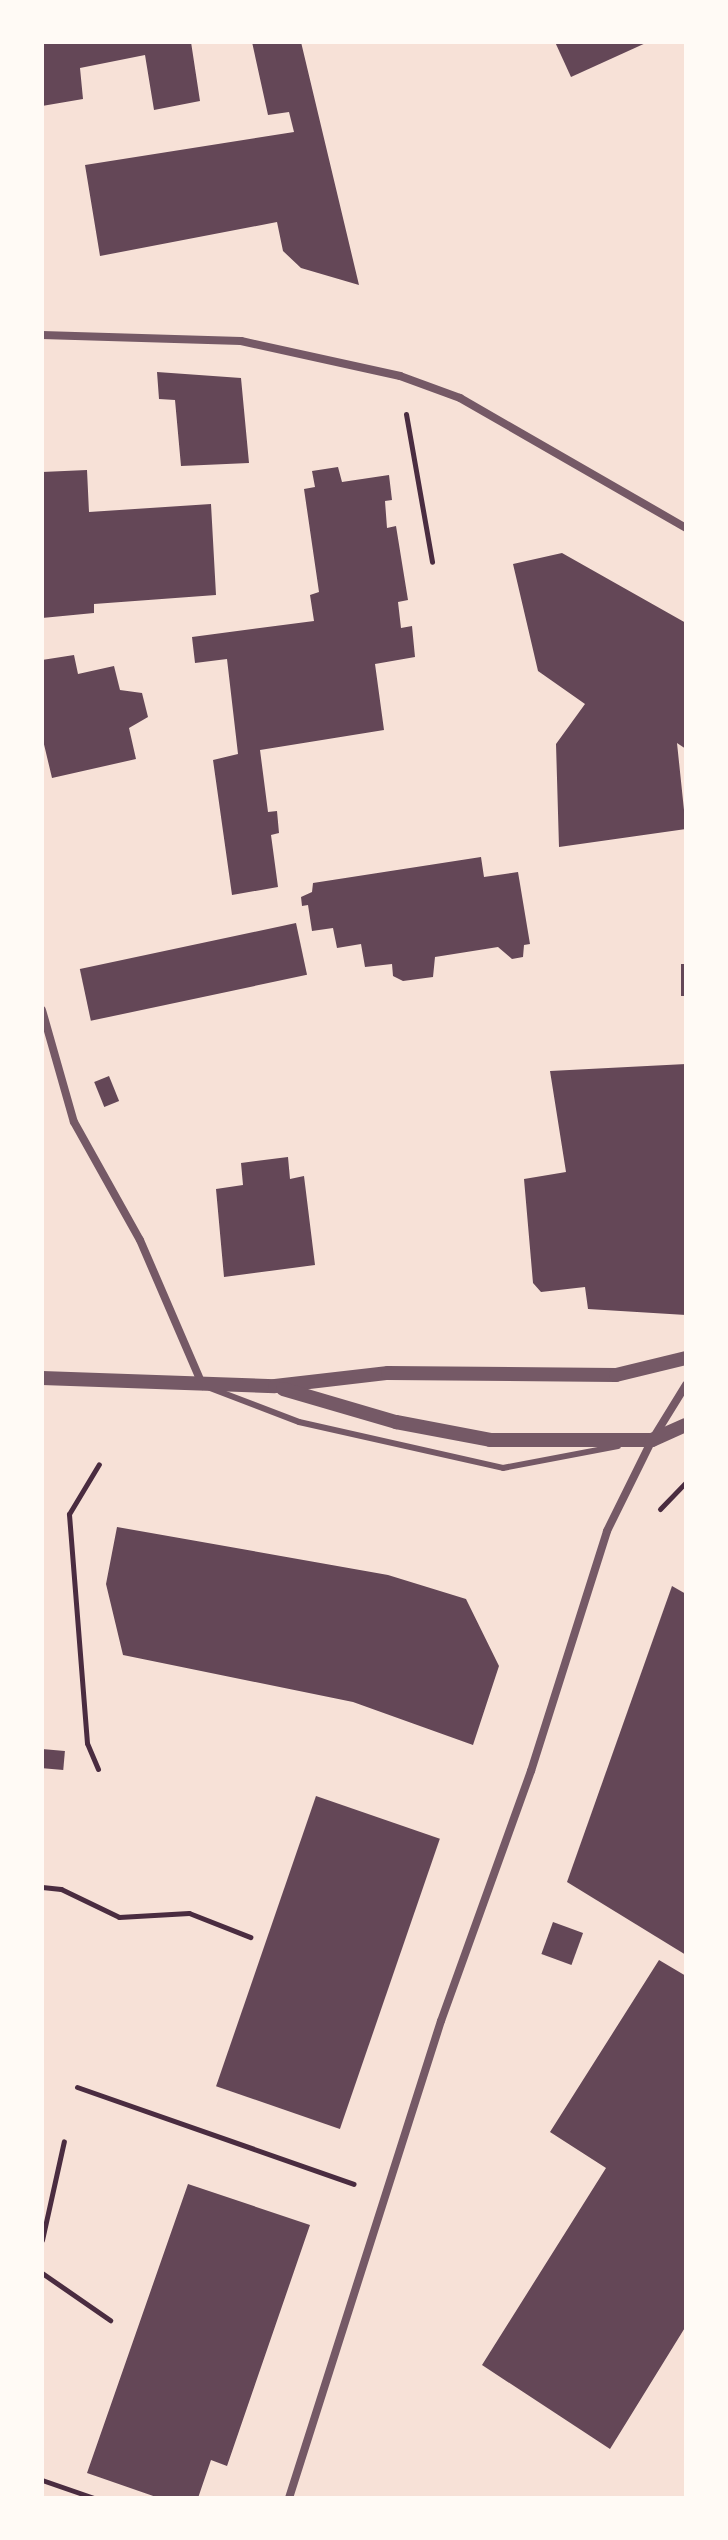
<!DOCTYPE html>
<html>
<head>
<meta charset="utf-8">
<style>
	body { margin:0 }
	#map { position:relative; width:728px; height:2540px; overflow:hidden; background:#f7e1d7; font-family:Literata,serif }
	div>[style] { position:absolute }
	.building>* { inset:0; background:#644757; transform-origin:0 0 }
	.path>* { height:5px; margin:-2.5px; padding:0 2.5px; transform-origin:2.5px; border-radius:2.5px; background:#4a2c40 }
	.service>* { height:6px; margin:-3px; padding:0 3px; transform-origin:3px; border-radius:3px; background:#755966 }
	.minor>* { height:8px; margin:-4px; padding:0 4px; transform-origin:4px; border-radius:4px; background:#755966 }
	.tertiary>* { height:14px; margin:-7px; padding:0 7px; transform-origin:7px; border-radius:7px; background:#755966 }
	span { translate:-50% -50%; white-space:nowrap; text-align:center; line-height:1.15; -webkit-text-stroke:8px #fffaf5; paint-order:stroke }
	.frame { position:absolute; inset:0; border:44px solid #fffaf5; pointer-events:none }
</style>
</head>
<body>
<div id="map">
	<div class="building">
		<div style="clip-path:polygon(42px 42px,191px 42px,200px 101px,154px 110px,145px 55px,80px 68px,83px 99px,42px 106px)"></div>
		<div style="clip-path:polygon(252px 42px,301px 42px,359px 285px,301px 268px,283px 251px,277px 222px,100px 256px,85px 165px,294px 132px,289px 112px,268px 115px)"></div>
		<div style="clip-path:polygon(555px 42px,648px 42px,571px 77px)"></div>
		<div style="clip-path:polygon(157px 372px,241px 378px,249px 463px,181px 466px,175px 400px,159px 399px)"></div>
		<div style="clip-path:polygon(338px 467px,342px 482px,389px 475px,392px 500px,385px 501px,387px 528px,396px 526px,408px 600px,398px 602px,401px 628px,412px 626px,415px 657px,375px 664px,384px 730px,260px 750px,268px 812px,277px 811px,279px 833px,271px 835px,278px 887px,232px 895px,213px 760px,238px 754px,227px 659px,195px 663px,192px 637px,314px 621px,310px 595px,319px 592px,304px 489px,315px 487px,312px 471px)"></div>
		<div style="clip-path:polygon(87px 470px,89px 512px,211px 504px,216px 595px,94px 604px,94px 613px,42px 618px,42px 472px)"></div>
		<div style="clip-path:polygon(562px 553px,686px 623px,686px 749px,677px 743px,686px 829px,559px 847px,556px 744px,585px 704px,538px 671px,513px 564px)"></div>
		<div style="clip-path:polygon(74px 655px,78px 674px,114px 666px,120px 690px,142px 693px,148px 717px,129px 728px,136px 759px,52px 778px,42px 736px,42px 660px)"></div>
		<div style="clip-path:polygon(481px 857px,484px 877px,518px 872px,530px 944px,524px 945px,523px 957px,512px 959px,498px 947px,435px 957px,433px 977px,403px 981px,393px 976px,392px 964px,365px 967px,361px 944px,337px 948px,333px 928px,312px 931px,308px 905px,302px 906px,301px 897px,312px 892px,313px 883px)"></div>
		<div style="left:296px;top:923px;width:53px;height:221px;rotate:78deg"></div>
		<div style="left:681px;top:964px;width:5px;height:32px"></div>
		<div style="clip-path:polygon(686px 1064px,686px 1315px,588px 1309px,585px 1287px,541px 1292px,533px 1283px,524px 1179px,566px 1172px,550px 1071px)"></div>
		<div style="left:109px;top:1076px;width:27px;height:16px;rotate:68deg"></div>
		<div style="clip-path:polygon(288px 1157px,290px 1179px,304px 1176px,315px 1265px,224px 1277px,216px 1189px,243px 1185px,241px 1163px)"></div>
		<div style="clip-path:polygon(117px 1527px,388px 1575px,466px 1599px,499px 1666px,473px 1745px,353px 1702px,123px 1655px,106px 1584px)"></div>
		<div style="clip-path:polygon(672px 1586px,686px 1594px,686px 1955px,567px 1882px)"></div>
		<div style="left:42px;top:1749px;width:23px;height:19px;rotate:5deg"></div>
		<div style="left:316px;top:1796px;width:131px;height:307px;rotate:19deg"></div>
		<div style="left:553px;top:1922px;width:32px;height:34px;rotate:20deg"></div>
		<div style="clip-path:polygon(659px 1960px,686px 1976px,686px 2326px,610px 2449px,482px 2365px,606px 2168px,550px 2132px)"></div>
		<div style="clip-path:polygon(188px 2184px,310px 2225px,227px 2466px,211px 2460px,198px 2498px,159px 2498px,87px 2473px)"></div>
	</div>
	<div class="path">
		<div style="left:406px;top:414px;width:150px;rotate:80deg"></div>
		<div style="left:660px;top:1509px;width:37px;rotate:-46deg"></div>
		<div style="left:98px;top:1769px;width:28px;rotate:-113deg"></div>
		<div style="left:87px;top:1743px;width:230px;rotate:-94.5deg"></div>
		<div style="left:69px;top:1514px;width:58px;rotate:-59deg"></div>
		<div style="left:42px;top:1887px;width:19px;rotate:6deg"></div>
		<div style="left:61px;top:1889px;width:64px;rotate:25.8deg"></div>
		<div style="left:119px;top:1917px;width:70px;rotate:-3.3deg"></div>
		<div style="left:189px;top:1913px;width:66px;rotate:21.5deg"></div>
		<div style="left:77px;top:2087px;width:293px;rotate:19.3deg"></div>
		<div style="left:42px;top:2240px;width:101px;rotate:-77.5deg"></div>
		<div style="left:42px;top:2273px;width:83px;rotate:34.7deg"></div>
		<div style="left:42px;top:2480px;width:55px;rotate:19.1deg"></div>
	</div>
	<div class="service">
		<div style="left:210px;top:1388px;width:95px;rotate:20.9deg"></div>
		<div style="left:299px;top:1422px;width:209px;rotate:12.7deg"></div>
		<div style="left:503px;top:1468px;width:117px;rotate:-10.8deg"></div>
	</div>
	<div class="minor">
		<div style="left:42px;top:335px;width:199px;rotate:1.7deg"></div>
		<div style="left:241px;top:341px;width:163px;rotate:12.4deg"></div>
		<div style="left:400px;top:376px;width:64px;rotate:20.1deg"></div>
		<div style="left:460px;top:398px;width:261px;rotate:29.9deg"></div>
		<div style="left:42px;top:1010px;width:116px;rotate:74.1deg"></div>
		<div style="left:74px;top:1122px;width:135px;rotate:60.8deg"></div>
		<div style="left:140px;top:1240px;width:159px;rotate:66.7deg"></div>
		<div style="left:289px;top:2498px;width:501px;rotate:-72.33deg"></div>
		<div style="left:441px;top:2021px;width:266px;rotate:-70.2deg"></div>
		<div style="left:531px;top:1771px;width:252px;rotate:-72.4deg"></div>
		<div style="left:607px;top:1531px;width:102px;rotate:-63.7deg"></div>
		<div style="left:652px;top:1440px;width:65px;rotate:-58.3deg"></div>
	</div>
	<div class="tertiary">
		<div style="left:42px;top:1378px;width:233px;rotate:2deg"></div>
		<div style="left:275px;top:1386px;width:114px;rotate:-6.6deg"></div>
		<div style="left:388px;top:1373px;width:228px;rotate:0.5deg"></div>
		<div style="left:616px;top:1375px;width:72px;rotate:-13.7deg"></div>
		<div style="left:283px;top:1389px;width:118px;rotate:16.3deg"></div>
		<div style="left:396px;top:1422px;width:96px;rotate:10.8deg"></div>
		<div style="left:490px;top:1440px;width:162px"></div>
		<div style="left:652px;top:1440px;width:37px;rotate:-24deg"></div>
	</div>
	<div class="frame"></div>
</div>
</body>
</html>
